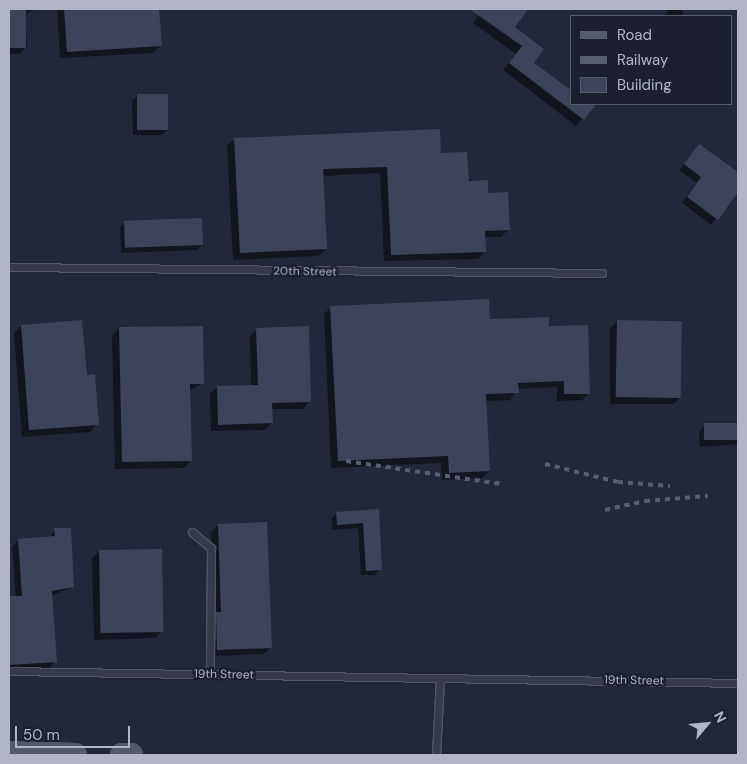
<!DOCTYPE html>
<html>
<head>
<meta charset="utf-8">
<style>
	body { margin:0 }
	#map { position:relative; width:747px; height:764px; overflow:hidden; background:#22273c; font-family:"DM Sans",sans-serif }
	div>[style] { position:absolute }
	.shadow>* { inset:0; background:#0007 }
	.building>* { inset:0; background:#3e435c; transform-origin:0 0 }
	.roads { filter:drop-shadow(1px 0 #515567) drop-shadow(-1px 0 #515567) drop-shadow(0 1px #515567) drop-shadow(0 -1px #515567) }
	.lane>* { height:7px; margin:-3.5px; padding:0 3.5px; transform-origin:3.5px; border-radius:3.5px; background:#363a4c }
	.primary>* { height:22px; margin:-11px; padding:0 11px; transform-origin:11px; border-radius:11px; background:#54596c }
	.rail>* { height:4px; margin-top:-2px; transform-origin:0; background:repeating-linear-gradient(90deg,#585d73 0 5px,transparent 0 10px) }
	span { translate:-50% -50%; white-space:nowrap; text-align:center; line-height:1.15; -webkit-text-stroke:4.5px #1b1f31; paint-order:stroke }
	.street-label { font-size:12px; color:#b1b5c7 }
	.frame { position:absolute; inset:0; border:10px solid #b1b5c7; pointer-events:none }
	.legend { position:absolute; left:570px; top:15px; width:162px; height:90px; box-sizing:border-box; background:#1b1f31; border:1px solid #575b6d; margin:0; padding:6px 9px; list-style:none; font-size:15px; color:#b1b5c7 }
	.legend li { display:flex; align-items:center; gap:10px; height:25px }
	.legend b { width:25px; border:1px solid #575b6d }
	.north { position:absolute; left:682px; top:699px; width:50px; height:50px; -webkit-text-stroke:4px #1b1f31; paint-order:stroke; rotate:62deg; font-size:14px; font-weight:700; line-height:20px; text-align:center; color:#b1b5c7 }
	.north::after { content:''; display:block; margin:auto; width:18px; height:22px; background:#b1b5c7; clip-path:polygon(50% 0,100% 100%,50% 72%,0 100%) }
	.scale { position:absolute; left:15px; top:726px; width:115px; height:22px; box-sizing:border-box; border:2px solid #b1b5c7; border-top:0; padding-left:6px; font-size:15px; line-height:18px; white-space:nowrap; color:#b1b5c7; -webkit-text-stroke:4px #1b1f31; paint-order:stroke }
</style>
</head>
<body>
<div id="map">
	<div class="shadow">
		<div style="clip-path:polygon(9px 9px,36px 9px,25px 15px,27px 46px,20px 54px,9px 54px)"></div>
		<div style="clip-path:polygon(57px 9px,158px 9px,160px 46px,153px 53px,60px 58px)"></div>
		<div style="clip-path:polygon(469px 9px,526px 9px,513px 27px,533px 63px,571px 104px,592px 107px,576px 126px,503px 70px,516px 54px,473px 23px,478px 16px)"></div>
		<div style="clip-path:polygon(679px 9px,684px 12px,681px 16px,663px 16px,670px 9px)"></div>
		<div style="clip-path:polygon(138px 95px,168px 130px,162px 135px,133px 135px,132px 101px)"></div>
		<div style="clip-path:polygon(235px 139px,440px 154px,487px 194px,509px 229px,501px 237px,484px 237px,485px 252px,478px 259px,384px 261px,380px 173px,322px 176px,326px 249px,318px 256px,233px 260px,227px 146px)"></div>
		<div style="clip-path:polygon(699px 145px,738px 174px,738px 190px,711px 225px,682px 203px,697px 183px,679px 170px)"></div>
		<div style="clip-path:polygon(125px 222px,202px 245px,197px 250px,121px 253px,120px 227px)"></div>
		<div style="clip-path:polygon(331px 307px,548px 328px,589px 393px,582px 400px,557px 401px,557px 387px,517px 389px,510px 400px,486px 401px,489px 471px,482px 478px,442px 480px,441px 463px,331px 468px,324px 314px)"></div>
		<div style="clip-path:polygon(617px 322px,681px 397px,673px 404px,610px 404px,610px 329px)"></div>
		<div style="clip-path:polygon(21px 326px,86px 376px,97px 424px,90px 432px,22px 437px,14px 333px)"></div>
		<div style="clip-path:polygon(119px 328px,203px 383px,189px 391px,191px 460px,184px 468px,115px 469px,112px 336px)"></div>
		<div style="clip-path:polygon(257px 329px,310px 401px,303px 409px,271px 409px,272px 423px,264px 430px,211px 431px,210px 394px,217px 387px,251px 386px,250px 336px)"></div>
		<div style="clip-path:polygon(738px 424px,738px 444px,700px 447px,699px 432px,704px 426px)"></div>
		<div style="clip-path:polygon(377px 511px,380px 569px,375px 575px,361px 575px,358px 528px,332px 530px,332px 518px,337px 513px)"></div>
		<div style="clip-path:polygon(218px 525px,271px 647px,264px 654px,210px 656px,209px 621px,214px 616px,211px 532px)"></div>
		<div style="clip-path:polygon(55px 530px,72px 587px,51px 596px,55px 661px,49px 668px,9px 670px,9px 598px,16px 597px,12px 547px,18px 540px,49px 538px)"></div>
		<div style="clip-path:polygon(99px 551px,163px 631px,155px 638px,94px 640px,92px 559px)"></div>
	</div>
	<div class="building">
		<div style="left:9px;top:9px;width:17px;height:39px"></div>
		<div style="clip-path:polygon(64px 9px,159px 9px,162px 46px,67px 52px)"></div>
		<div style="clip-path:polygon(469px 9px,528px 9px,515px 27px,544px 49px,534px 63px,571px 90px,571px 104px,596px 104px,584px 120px,509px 63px,522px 46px)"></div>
		<div style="left:137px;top:94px;width:31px;height:36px"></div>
		<div style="clip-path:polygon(440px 129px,441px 153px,467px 152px,469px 181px,488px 180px,488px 193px,508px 192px,510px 230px,485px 231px,486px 252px,391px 255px,387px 167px,323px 169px,327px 249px,240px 253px,234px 138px)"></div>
		<div style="clip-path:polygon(699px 144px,738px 172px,738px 192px,718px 220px,687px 197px,701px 177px,684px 164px)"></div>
		<div style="left:202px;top:218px;width:27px;height:78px;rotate:88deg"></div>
		<div style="clip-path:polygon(489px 299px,490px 319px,549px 317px,549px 326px,588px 325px,590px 394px,564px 394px,564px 381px,518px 383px,519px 393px,486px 394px,490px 471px,449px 473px,448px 456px,338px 461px,330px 306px)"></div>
		<div style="clip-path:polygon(82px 320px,87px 375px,95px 374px,99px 425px,29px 430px,21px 325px)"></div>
		<div style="left:617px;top:320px;width:65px;height:77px;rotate:1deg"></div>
		<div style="clip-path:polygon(203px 326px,204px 384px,190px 384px,192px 461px,122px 462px,119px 327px)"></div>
		<div style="clip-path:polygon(309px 326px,311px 402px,272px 403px,273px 423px,218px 425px,217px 386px,258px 385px,256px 328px)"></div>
		<div style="left:738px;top:423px;width:17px;height:34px;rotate:90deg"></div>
		<div style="clip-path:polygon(379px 509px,382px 570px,366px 571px,363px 523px,337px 525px,336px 512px)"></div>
		<div style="clip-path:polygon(267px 522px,272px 648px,217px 650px,216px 612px,221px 612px,218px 524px)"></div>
		<div style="clip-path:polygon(54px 528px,71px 528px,74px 587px,52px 591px,57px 662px,9px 665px,9px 596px,22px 596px,18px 539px,55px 536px)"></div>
		<div style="left:162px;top:549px;width:83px;height:63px;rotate:89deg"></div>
	</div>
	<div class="roads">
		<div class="lane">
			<div style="left:9px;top:267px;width:593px;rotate:0.58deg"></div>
			<div style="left:192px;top:532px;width:25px;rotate:40deg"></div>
			<div style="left:211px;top:548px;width:127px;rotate:90.5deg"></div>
			<div style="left:9px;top:671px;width:729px;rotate:0.94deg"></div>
			<div style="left:436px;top:755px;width:76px;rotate:-87deg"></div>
		</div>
		<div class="primary">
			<div style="left:9px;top:753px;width:66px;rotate:1.7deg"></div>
			<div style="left:122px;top:755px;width:9px"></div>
		</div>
	</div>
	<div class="rail">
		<div style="left:346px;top:461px;width:157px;rotate:8.4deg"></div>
		<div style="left:545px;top:464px;width:75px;rotate:13.9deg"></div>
		<div style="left:618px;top:482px;width:52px;rotate:4.4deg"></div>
		<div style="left:605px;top:510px;width:41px;rotate:-12.7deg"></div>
		<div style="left:645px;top:501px;width:63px;rotate:-4.5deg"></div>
	</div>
	<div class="street-label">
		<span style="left:305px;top:272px;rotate:1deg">20th Street</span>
		<span style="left:224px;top:675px;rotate:1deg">19th Street</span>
		<span style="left:634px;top:681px;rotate:1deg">19th Street</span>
	</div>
	<div class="frame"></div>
	<ul class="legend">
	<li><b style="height:6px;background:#54596c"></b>Road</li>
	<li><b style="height:6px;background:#585d73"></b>Railway</li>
	<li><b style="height:14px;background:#3e435c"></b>Building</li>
	</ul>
	<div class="north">N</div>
	<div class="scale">50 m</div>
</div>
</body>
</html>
